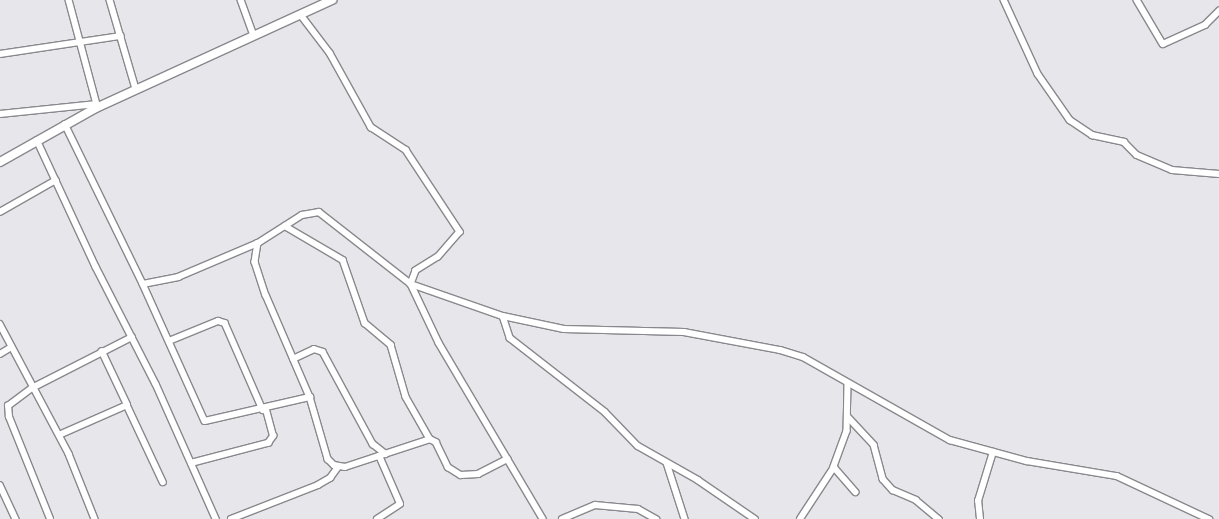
<!DOCTYPE html>
<html>
<head>
<meta charset="utf-8">
<style>
	body { margin:0 }
	#map { position:relative; width:1219px; height:519px; overflow:hidden; background:#e7e6eb; font-family:Ubuntu,sans-serif }
	div>[style] { position:absolute }
	.roads { filter:drop-shadow(1px 0 #89888d) drop-shadow(-1px 0 #89888d) drop-shadow(0 1px #89888d) drop-shadow(0 -1px #89888d) }
	.minor>* { height:5.5px; margin:-2.75px; padding:0 2.75px; transform-origin:2.75px; border-radius:2.75px; background:#fff }
	.secondary>* { height:8px; margin:-4px; padding:0 4px; transform-origin:4px; border-radius:4px; background:#fff }
	span { translate:-50% -50%; white-space:nowrap; text-align:center; line-height:1.15; -webkit-text-stroke:3px #f4f3f8; paint-order:stroke }
</style>
</head>
<body>
<div id="map">
	<div class="roads">
		<div class="minor">
			<div style="left:69px;top:0;width:105px;rotate:75deg"></div>
			<div style="left:110px;top:0;width:93px;rotate:73.7deg"></div>
			<div style="left:241px;top:0;width:37px;rotate:70deg"></div>
			<div style="left:1004px;top:0;width:81px;rotate:65.3deg"></div>
			<div style="left:1038px;top:74px;width:56px;rotate:55.2deg"></div>
			<div style="left:1070px;top:120px;width:27px;rotate:34deg"></div>
			<div style="left:1092px;top:135px;width:33px;rotate:12deg"></div>
			<div style="left:1124px;top:142px;width:18px;rotate:45deg"></div>
			<div style="left:1137px;top:155px;width:38px;rotate:23deg"></div>
			<div style="left:1172px;top:170px;width:47px;rotate:4.9deg"></div>
			<div style="left:1137px;top:0;width:51px;rotate:59.4deg"></div>
			<div style="left:1163px;top:44px;width:46px;rotate:-24.3deg"></div>
			<div style="left:1205px;top:25px;width:20px;rotate:-45deg"></div>
			<div style="left:301px;top:15px;width:48px;rotate:52.7deg"></div>
			<div style="left:330px;top:53px;width:85px;rotate:61deg"></div>
			<div style="left:371px;top:127px;width:42px;rotate:33.3deg"></div>
			<div style="left:406px;top:150px;width:98px;rotate:56.6deg"></div>
			<div style="left:460px;top:232px;width:33px;rotate:131deg"></div>
			<div style="left:438px;top:257px;width:26px;rotate:148deg"></div>
			<div style="left:416px;top:271px;width:14px;rotate:111deg"></div>
			<div style="left:411px;top:284px;width:65px;rotate:64.6deg"></div>
			<div style="left:439px;top:343px;width:204px;rotate:59.4deg"></div>
			<div style="left:0;top:54px;width:122px;rotate:-8.5deg"></div>
			<div style="left:0;top:114px;width:97px;rotate:-5.9deg"></div>
			<div style="left:65px;top:124px;width:178px;rotate:64deg"></div>
			<div style="left:143px;top:284px;width:36px;rotate:-11deg"></div>
			<div style="left:178px;top:277px;width:87px;rotate:-23deg"></div>
			<div style="left:258px;top:243px;width:52px;rotate:-32.5deg"></div>
			<div style="left:302px;top:215px;width:17px;rotate:-10deg"></div>
			<div style="left:319px;top:212px;width:117px;rotate:38deg"></div>
			<div style="left:411px;top:284px;width:97px;rotate:19.2deg"></div>
			<div style="left:503px;top:316px;width:62px;rotate:12deg"></div>
			<div style="left:564px;top:329px;width:120px;rotate:1.4deg"></div>
			<div style="left:684px;top:332px;width:98px;rotate:10.6deg"></div>
			<div style="left:780px;top:350px;width:24px;rotate:17deg"></div>
			<div style="left:803px;top:357px;width:169px;rotate:29.5deg"></div>
			<div style="left:950px;top:440px;width:80px;rotate:15.3deg"></div>
			<div style="left:1027px;top:461px;width:91px;rotate:9.5deg"></div>
			<div style="left:1117px;top:476px;width:102px;rotate:25.1deg"></div>
			<div style="left:37px;top:140px;width:140px;rotate:65.1deg"></div>
			<div style="left:96px;top:267px;width:131px;rotate:62.9deg"></div>
			<div style="left:156px;top:384px;width:148px;rotate:66deg"></div>
			<div style="left:0;top:212px;width:64px;rotate:-29.7deg"></div>
			<div style="left:285px;top:226px;width:67px;rotate:30.4deg"></div>
			<div style="left:343px;top:260px;width:67px;rotate:70.8deg"></div>
			<div style="left:365px;top:323px;width:34px;rotate:40deg"></div>
			<div style="left:391px;top:345px;width:54px;rotate:73.9deg"></div>
			<div style="left:406px;top:397px;width:48px;rotate:60.3deg"></div>
			<div style="left:258px;top:243px;width:19px;rotate:99deg"></div>
			<div style="left:255px;top:262px;width:35px;rotate:72deg"></div>
			<div style="left:266px;top:295px;width:111px;rotate:66.7deg"></div>
			<div style="left:310px;top:397px;width:65px;rotate:73.8deg"></div>
			<div style="left:328px;top:459px;width:8px;rotate:45deg"></div>
			<div style="left:334px;top:465px;width:11px;rotate:10deg"></div>
			<div style="left:345px;top:467px;width:89px;rotate:-18.2deg"></div>
			<div style="left:430px;top:439px;width:7px;rotate:27deg"></div>
			<div style="left:436px;top:442px;width:28px;rotate:64deg"></div>
			<div style="left:448px;top:467px;width:15px;rotate:32deg"></div>
			<div style="left:461px;top:475px;width:17px;rotate:-3deg"></div>
			<div style="left:478px;top:474px;width:33px;rotate:-27deg"></div>
			<div style="left:143px;top:284px;width:150px;rotate:65.7deg"></div>
			<div style="left:205px;top:421px;width:108px;rotate:-12.9deg"></div>
			<div style="left:503px;top:316px;width:23px;rotate:72deg"></div>
			<div style="left:510px;top:338px;width:120px;rotate:37.9deg"></div>
			<div style="left:605px;top:412px;width:47px;rotate:45.9deg"></div>
			<div style="left:638px;top:446px;width:69px;rotate:29.5deg"></div>
			<div style="left:698px;top:480px;width:69px;rotate:34.4deg"></div>
			<div style="left:0;top:324px;width:147px;rotate:62deg"></div>
			<div style="left:69px;top:454px;width:70px;rotate:68.2deg"></div>
			<div style="left:169px;top:341px;width:53px;rotate:-22.2deg"></div>
			<div style="left:218px;top:321px;width:7px;rotate:16deg"></div>
			<div style="left:225px;top:323px;width:95px;rotate:66.4deg"></div>
			<div style="left:0;top:354px;width:12px;rotate:-31deg"></div>
			<div style="left:293px;top:359px;width:23px;rotate:-25deg"></div>
			<div style="left:314px;top:349px;width:9px;rotate:18deg"></div>
			<div style="left:323px;top:352px;width:105px;rotate:61.5deg"></div>
			<div style="left:373px;top:444px;width:16px;rotate:38deg"></div>
			<div style="left:848px;top:384px;width:47px;rotate:91.2deg"></div>
			<div style="left:847px;top:431px;width:38px;rotate:110deg"></div>
			<div style="left:834px;top:467px;width:33px;rotate:49deg"></div>
			<div style="left:127px;top:405px;width:85px;rotate:64.9deg"></div>
			<div style="left:848px;top:417px;width:38px;rotate:47deg"></div>
			<div style="left:874px;top:445px;width:35px;rotate:75deg"></div>
			<div style="left:883px;top:479px;width:15px;rotate:48deg"></div>
			<div style="left:893px;top:490px;width:25px;rotate:23deg"></div>
			<div style="left:916px;top:500px;width:30px;rotate:40deg"></div>
			<div style="left:59px;top:435px;width:74px;rotate:-23.8deg"></div>
			<div style="left:127px;top:405px;width:59px;rotate:-115.3deg"></div>
			<div style="left:191px;top:463px;width:80px;rotate:-14.6deg"></div>
			<div style="left:268px;top:443px;width:9px;rotate:-54deg"></div>
			<div style="left:273px;top:436px;width:28px;rotate:-105deg"></div>
			<div style="left:667px;top:463px;width:59px;rotate:72.2deg"></div>
			<div style="left:0;top:485px;width:38px;rotate:65deg"></div>
			<div style="left:50px;top:519px;width:110px;rotate:-111.9deg"></div>
			<div style="left:9px;top:417px;width:11px;rotate:-95deg"></div>
			<div style="left:8px;top:406px;width:30px;rotate:-37deg"></div>
			<div style="left:32px;top:388px;width:112px;rotate:-27deg"></div>
			<div style="left:231px;top:519px;width:93px;rotate:-21.3deg"></div>
			<div style="left:318px;top:485px;width:14px;rotate:-30deg"></div>
			<div style="left:330px;top:478px;width:14px;rotate:-54deg"></div>
			<div style="left:377px;top:519px;width:27px;rotate:-33deg"></div>
			<div style="left:400px;top:504px;width:52px;rotate:-113.6deg"></div>
			<div style="left:562px;top:519px;width:36px;rotate:-23deg"></div>
			<div style="left:595px;top:505px;width:43px;rotate:5.3deg"></div>
			<div style="left:638px;top:509px;width:21px;rotate:29deg"></div>
			<div style="left:800px;top:519px;width:62px;rotate:-56.8deg"></div>
			<div style="left:980px;top:519px;width:18px;rotate:-96deg"></div>
			<div style="left:978px;top:501px;width:51px;rotate:-73deg"></div>
		</div>
		<div class="secondary">
			<div style="left:0;top:162px;width:110px;rotate:-29.4deg"></div>
			<div style="left:96px;top:108px;width:260px;rotate:-24.6deg"></div>
		</div>
	</div>
</div>
</body>
</html>
